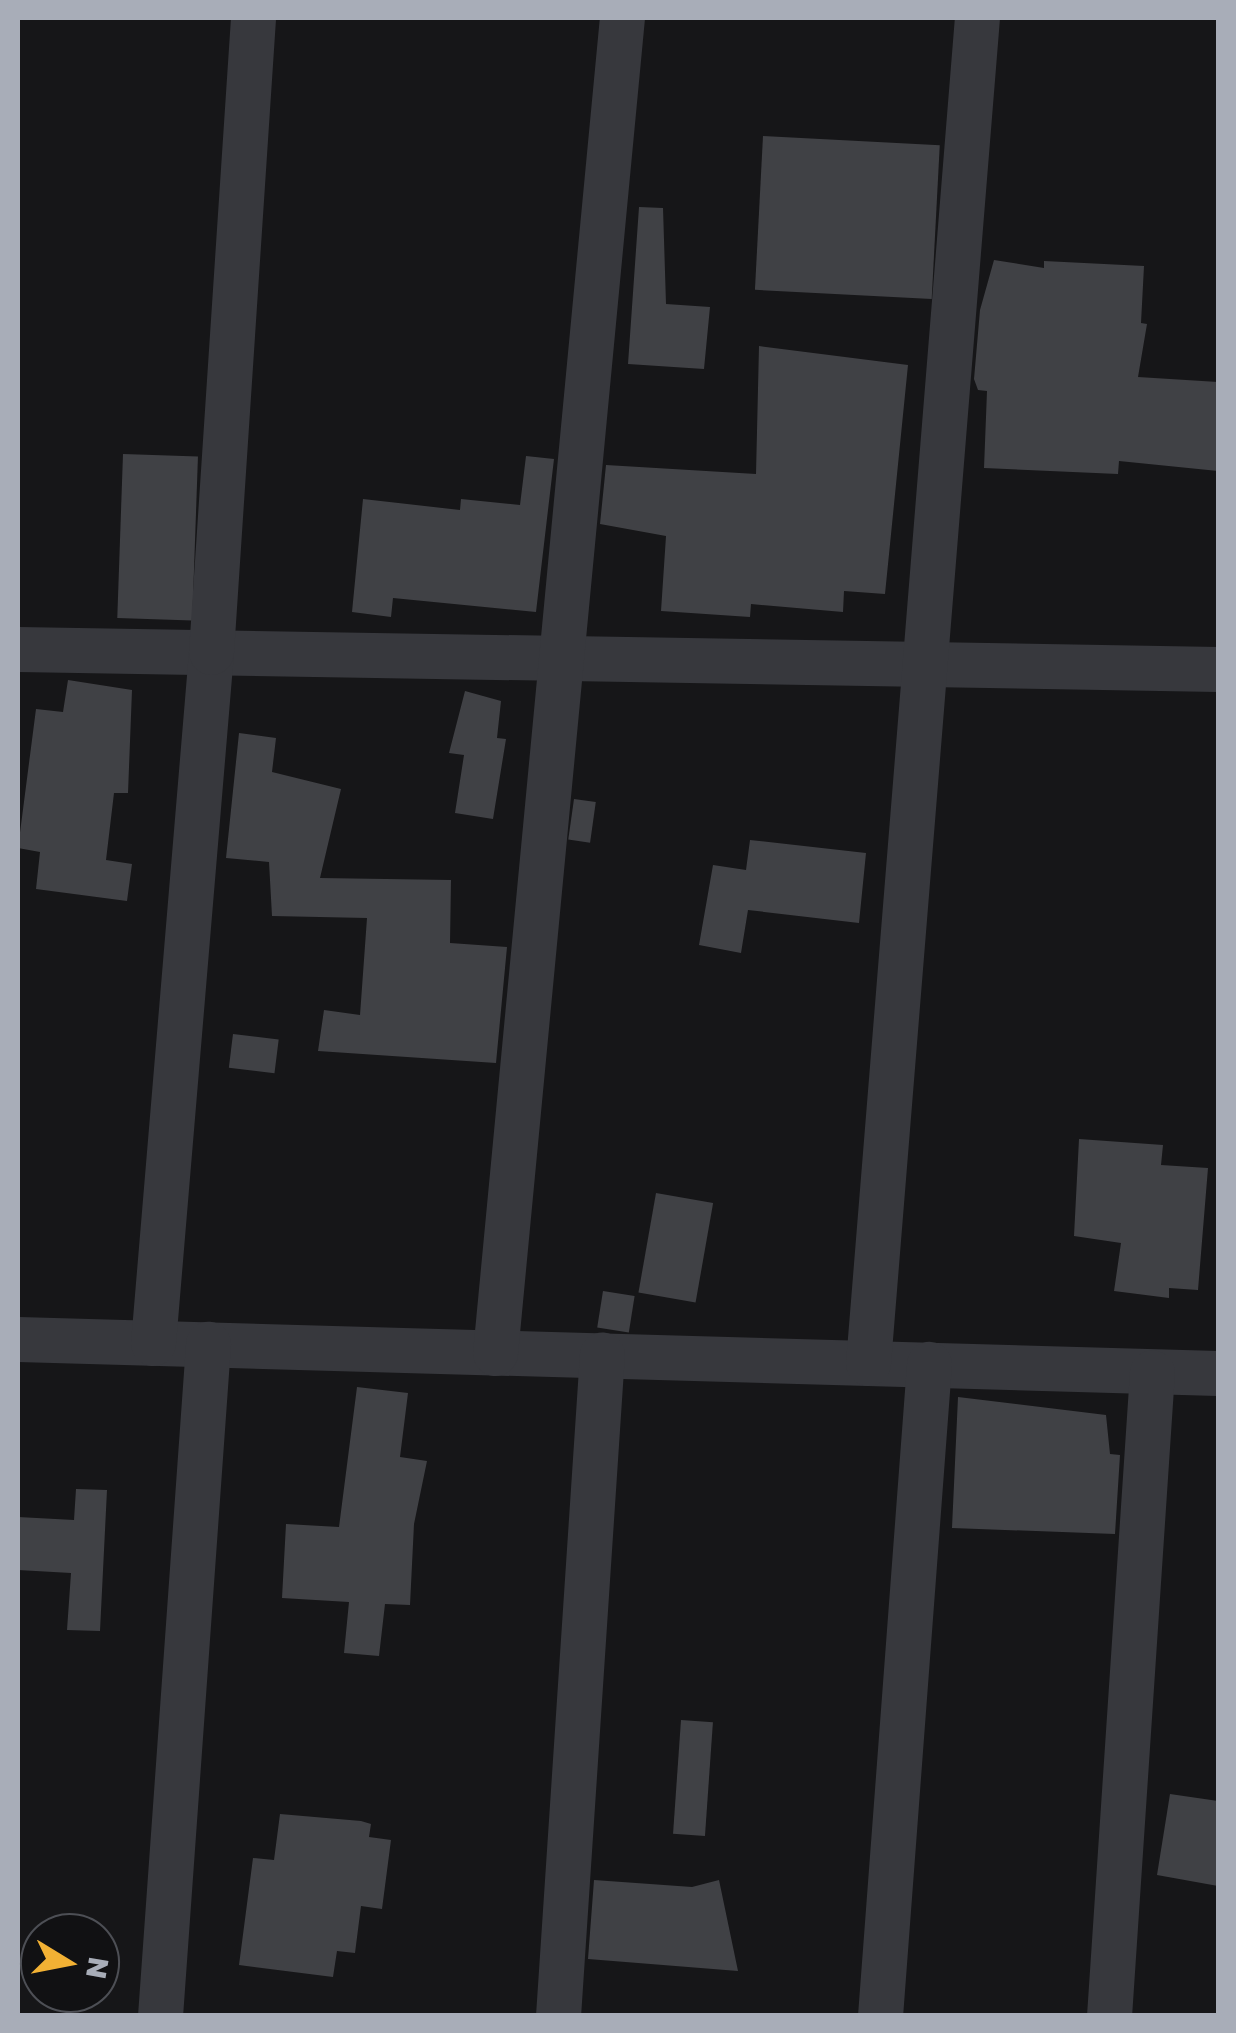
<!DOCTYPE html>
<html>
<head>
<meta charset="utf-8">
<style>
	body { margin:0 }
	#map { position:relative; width:1236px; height:2033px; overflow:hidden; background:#161618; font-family:"Golos Text",sans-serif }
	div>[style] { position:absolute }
	.building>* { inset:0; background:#404145; transform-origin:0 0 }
	.minor>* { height:45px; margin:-22.5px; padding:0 22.5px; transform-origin:22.5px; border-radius:22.5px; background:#37383d }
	span { translate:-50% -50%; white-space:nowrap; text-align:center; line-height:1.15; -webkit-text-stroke:8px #111113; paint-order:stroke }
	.frame { position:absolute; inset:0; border:20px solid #a8adb8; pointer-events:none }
	.north { position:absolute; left:20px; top:1913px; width:100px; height:100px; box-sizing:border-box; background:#111113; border:2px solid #4d4f55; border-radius:50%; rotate:100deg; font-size:28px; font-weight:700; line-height:40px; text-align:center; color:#a8adb8 }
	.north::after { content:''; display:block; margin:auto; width:35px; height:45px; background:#f2b134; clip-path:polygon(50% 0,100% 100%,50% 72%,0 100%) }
</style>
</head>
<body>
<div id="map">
	<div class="building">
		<div style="left:763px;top:136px;width:177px;height:154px;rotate:3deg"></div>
		<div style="clip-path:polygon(639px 207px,663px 208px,666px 304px,710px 307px,704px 369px,628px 364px)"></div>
		<div style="clip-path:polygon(994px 260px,1044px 268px,1044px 261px,1144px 266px,1141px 323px,1147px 324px,1138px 377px,1218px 382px,1218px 471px,1119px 461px,1118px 474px,984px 468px,987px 391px,978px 390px,974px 379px,980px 310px)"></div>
		<div style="clip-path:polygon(759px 346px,908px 365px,885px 594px,844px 591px,843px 612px,751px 604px,750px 617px,661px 611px,666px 536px,600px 524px,606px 465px,756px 474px)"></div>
		<div style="left:123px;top:454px;width:75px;height:164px;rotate:2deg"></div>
		<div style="clip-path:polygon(526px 456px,554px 459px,536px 612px,393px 598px,391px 617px,352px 612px,363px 499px,460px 510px,461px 499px,520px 505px)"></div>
		<div style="clip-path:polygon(68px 680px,132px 690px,128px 793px,114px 793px,106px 860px,132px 864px,127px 901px,36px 889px,40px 852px,18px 848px,36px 709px,63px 712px)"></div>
		<div style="clip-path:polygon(465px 691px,501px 701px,497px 738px,506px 739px,493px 819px,455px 813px,464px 755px,449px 753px)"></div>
		<div style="clip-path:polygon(239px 733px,276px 738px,272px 772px,341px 789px,320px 878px,451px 880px,450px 943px,507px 947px,496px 1063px,318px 1051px,324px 1010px,360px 1015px,367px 918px,272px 916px,269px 862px,226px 858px)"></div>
		<div style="left:574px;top:799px;width:22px;height:41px;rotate:8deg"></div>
		<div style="clip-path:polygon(750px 840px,866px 853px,859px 923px,748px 910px,741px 953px,699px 945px,713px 865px,746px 870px)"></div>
		<div style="left:233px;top:1034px;width:46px;height:34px;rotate:7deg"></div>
		<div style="clip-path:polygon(1079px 1139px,1163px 1145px,1161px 1165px,1208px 1168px,1198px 1290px,1169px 1288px,1169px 1298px,1114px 1291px,1121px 1243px,1074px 1236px)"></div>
		<div style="left:656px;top:1193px;width:58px;height:101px;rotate:10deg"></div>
		<div style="left:603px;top:1291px;width:32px;height:37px;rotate:9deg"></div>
		<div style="clip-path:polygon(357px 1387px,408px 1393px,400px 1457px,427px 1461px,414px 1524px,410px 1605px,385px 1604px,379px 1656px,344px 1653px,349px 1602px,282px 1598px,286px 1524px,339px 1527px)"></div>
		<div style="clip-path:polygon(958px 1397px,1106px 1415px,1110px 1454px,1120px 1455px,1115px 1534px,952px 1528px)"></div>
		<div style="clip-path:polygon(76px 1489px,107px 1490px,100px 1631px,67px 1630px,71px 1573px,18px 1570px,18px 1517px,74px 1520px)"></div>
		<div style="left:681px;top:1720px;width:32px;height:114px;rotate:4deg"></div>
		<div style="clip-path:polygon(1170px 1794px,1218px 1801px,1218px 1886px,1157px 1875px)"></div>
		<div style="clip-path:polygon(280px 1814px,361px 1821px,371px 1824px,369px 1837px,391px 1840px,382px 1909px,361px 1906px,355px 1953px,337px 1951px,333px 1977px,239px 1965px,253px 1858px,274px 1860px)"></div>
		<div style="clip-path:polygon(594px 1880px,692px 1887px,719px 1880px,738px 1971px,588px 1959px)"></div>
	</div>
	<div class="minor">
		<div style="left:18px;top:649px;width:1200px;rotate:0.95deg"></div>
		<div style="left:18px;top:1339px;width:1200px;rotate:1.62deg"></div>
		<div style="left:153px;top:1343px;width:693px;rotate:-85.2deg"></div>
		<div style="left:211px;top:652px;width:635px;rotate:-86.21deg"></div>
		<div style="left:495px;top:1353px;width:1341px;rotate:-84.57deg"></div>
		<div style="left:868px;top:1363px;width:1349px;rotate:-85.37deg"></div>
		<div style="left:160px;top:2016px;width:674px;rotate:-85.91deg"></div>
		<div style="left:558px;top:2016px;width:663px;rotate:-86.2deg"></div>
		<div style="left:880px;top:2016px;width:654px;rotate:-85.7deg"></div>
		<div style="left:1109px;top:2016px;width:645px;rotate:-86.18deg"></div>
	</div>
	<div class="frame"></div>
	<div class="north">N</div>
</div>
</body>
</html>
